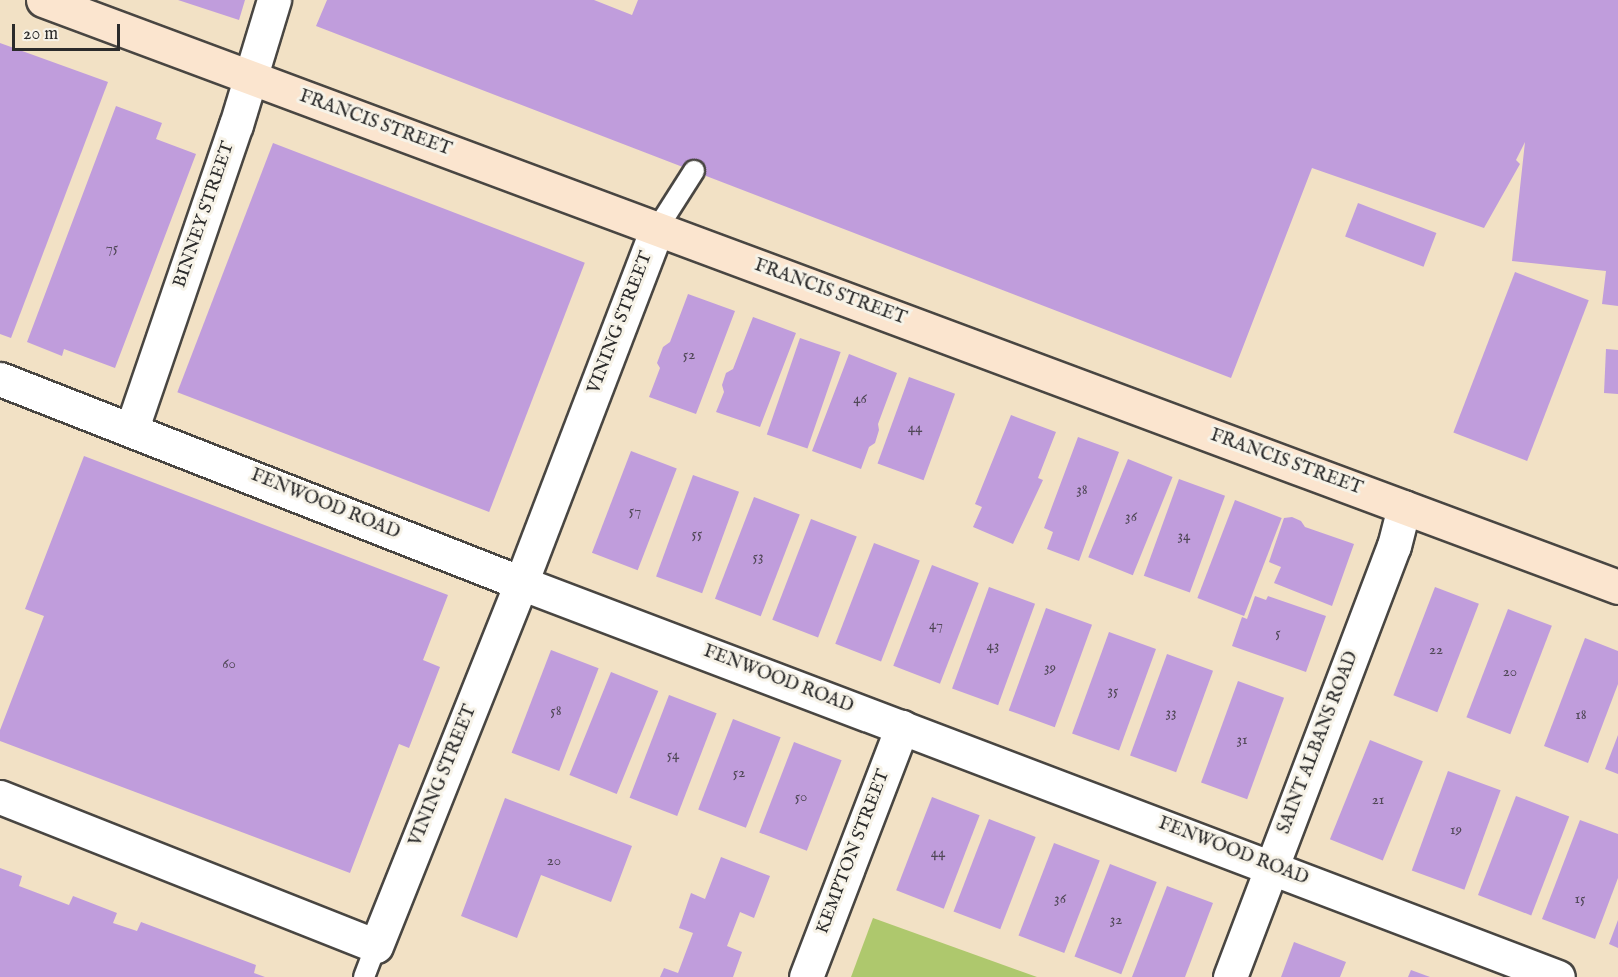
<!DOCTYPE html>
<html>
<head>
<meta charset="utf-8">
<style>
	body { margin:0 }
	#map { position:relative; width:1618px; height:977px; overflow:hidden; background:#f2e1c5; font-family:"IM FELL English",serif }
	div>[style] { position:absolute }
	.green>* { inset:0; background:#aec86d }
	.building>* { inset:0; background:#c09ddc; transform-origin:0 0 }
	.roads { filter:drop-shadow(2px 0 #494642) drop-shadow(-2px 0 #494642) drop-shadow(0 2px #494642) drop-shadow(0 -2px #494642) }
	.lane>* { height:20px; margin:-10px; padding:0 10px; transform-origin:10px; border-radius:10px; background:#fff }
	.street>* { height:33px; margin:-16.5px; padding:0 16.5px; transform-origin:16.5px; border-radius:16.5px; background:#fff }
	.secondary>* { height:33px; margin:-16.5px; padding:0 16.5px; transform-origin:16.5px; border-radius:16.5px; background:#fbe5cf }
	span { translate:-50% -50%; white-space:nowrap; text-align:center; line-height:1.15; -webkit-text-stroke:6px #f7f3e8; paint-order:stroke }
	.number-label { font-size:15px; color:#504857 }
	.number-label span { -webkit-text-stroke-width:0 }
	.street-label { font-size:18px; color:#2b2b2b }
	.scale { position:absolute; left:12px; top:24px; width:108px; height:27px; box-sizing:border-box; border:3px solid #2b2b2b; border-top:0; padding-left:8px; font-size:18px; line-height:21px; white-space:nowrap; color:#2b2b2b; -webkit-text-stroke:4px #f7f3e8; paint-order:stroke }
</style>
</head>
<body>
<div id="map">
	<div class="green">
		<div style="clip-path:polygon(873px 918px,1037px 977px,851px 977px)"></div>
	</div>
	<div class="building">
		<div style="clip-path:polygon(178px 0,245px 0,239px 20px)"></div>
		<div style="clip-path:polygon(327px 0,594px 0,632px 15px,638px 0,1618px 0,1618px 306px,1602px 304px,1606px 271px,1512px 261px,1525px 142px,1516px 160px,1520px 164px,1484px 228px,1312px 168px,1231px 378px,316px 26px)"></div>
		<div style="clip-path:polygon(0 43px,108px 82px,11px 338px,0 334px)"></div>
		<div style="clip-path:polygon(116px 106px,162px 123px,156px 139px,196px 154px,115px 368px,64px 349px,62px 356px,27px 342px)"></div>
		<div style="left:273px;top:143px;width:334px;height:267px;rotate:21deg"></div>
		<div style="left:1358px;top:203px;width:84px;height:36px;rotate:21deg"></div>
		<div style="left:1515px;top:272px;width:79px;height:172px;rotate:21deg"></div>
		<div style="clip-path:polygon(688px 294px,735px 311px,696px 414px,649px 397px,660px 368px,657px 363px,663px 347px,670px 342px)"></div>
		<div style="clip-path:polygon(753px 317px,796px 333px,760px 427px,716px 412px,724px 392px,722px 385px,726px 373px,733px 369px)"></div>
		<div style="left:800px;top:338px;width:43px;height:102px;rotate:19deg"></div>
		<div style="clip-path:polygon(1606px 349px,1618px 350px,1618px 394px,1604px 393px)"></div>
		<div style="clip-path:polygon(849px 354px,897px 373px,878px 424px,879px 430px,875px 443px,869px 447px,861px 469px,812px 451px)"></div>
		<div style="left:909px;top:377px;width:49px;height:92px;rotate:20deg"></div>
		<div style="clip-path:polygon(1011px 415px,1056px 432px,1038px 478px,1043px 480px,1013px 544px,973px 527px,982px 507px,975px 504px)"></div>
		<div style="clip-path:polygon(1078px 437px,1119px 452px,1079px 561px,1047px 549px,1053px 532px,1044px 528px)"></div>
		<div style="left:631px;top:451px;width:49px;height:109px;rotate:21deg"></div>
		<div style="clip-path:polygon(84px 456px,448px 595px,423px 660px,440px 667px,409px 748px,399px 744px,350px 873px,0 741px,0 730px,44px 616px,25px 609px)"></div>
		<div style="left:1128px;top:459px;width:48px;height:106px;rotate:22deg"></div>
		<div style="left:693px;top:475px;width:49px;height:108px;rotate:20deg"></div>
		<div style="left:1179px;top:479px;width:49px;height:103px;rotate:20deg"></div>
		<div style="left:754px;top:497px;width:49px;height:109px;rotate:21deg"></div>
		<div style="left:1235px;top:500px;width:50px;height:105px;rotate:21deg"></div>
		<div style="clip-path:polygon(1292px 517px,1301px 521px,1305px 527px,1354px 544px,1332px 606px,1274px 583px,1281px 567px,1269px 562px,1284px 518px)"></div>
		<div style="left:811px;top:519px;width:49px;height:108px;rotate:21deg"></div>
		<div style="left:874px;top:543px;width:49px;height:108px;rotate:21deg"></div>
		<div style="left:932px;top:565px;width:50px;height:108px;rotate:21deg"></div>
		<div style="left:989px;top:587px;width:49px;height:108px;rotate:20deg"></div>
		<div style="left:1435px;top:587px;width:47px;height:116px;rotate:21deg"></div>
		<div style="clip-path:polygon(1255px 596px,1266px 600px,1268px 596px,1326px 616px,1306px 672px,1232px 646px,1242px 617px,1247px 619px)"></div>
		<div style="left:1046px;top:608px;width:49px;height:109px;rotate:20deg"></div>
		<div style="left:1508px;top:609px;width:47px;height:116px;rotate:21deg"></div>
		<div style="left:1109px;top:632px;width:50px;height:108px;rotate:20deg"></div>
		<div style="clip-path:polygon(1585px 638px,1618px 651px,1618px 684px,1588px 763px,1544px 746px)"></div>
		<div style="left:551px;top:650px;width:51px;height:110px;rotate:21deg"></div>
		<div style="left:1167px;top:654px;width:49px;height:108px;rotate:20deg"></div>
		<div style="left:611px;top:672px;width:51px;height:111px;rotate:22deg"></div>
		<div style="left:1238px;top:681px;width:49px;height:108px;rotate:20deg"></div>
		<div style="left:669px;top:695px;width:51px;height:110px;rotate:21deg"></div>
		<div style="left:733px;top:719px;width:51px;height:97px;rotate:21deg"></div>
		<div style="clip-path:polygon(1618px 735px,1618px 774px,1605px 769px)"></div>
		<div style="left:1370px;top:740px;width:57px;height:107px;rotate:22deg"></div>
		<div style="left:794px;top:742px;width:51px;height:97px;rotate:21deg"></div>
		<div style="left:1448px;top:771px;width:56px;height:106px;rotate:20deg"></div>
		<div style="left:1516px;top:796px;width:57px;height:106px;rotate:21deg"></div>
		<div style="left:932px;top:797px;width:51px;height:100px;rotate:21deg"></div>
		<div style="clip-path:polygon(505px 798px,632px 846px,611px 902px,541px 875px,517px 938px,461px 916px)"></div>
		<div style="left:989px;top:819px;width:50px;height:99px;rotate:21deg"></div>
		<div style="clip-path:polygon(1580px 820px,1618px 834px,1618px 878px,1595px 939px,1542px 919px)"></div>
		<div style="left:1054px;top:843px;width:49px;height:99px;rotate:21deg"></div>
		<div style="clip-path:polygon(721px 857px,770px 876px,754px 918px,740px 912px,727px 946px,742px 952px,733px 977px,660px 977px,664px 968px,678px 973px,693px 933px,679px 928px,691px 893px,705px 899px)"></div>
		<div style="left:1110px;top:864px;width:50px;height:99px;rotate:21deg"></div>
		<div style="clip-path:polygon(0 868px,22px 876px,19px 886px,69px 905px,73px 896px,117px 913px,113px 923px,137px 931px,141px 922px,256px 965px,254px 973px,265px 977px,0 977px)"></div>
		<div style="clip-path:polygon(1167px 886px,1213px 903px,1185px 977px,1132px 977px)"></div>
		<div style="clip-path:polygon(1618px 920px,1618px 948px,1609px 944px)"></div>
		<div style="clip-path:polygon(1294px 942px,1346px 962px,1340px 977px,1281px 977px)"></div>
		<div style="clip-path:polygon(1411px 970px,1430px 977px,1408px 977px)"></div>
	</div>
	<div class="roads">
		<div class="lane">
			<div style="left:657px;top:229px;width:69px;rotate:-57.5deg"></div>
			<div style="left:364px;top:977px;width:33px;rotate:-69deg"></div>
		</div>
		<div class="street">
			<div style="left:0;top:379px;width:560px;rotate:21.38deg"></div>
			<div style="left:521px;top:583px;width:1109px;rotate:20.8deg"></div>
			<div style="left:132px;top:428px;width:320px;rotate:-71.1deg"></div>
			<div style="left:236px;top:125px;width:131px;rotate:-73.1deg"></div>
			<div style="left:0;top:797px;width:404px;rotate:21.6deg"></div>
			<div style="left:376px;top:946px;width:391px;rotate:-68.2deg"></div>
			<div style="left:521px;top:583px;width:379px;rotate:-69deg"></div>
			<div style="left:806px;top:977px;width:268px;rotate:-69deg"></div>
			<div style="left:1230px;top:977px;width:461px;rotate:-69.2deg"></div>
			<div style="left:1394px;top:546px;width:40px;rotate:-75.6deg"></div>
		</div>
		<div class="secondary">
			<div style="left:43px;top:0;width:1681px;rotate:20.44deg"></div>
		</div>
	</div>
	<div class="number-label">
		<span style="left:112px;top:248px">75</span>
		<span style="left:689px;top:355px">52</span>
		<span style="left:860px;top:399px">46</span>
		<span style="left:915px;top:428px">44</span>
		<span style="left:1082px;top:490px">38</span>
		<span style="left:635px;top:511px">57</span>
		<span style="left:1131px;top:517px">36</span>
		<span style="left:697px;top:534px">55</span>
		<span style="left:1184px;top:536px">34</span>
		<span style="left:758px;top:557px">53</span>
		<span style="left:936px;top:625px">47</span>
		<span style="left:1278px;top:633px">5</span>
		<span style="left:993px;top:646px">43</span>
		<span style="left:1436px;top:650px">22</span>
		<span style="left:229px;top:664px">60</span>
		<span style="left:1050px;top:668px">39</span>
		<span style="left:1510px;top:672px">20</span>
		<span style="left:1113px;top:691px">35</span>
		<span style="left:556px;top:711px">58</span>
		<span style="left:1171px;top:713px">33</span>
		<span style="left:1581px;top:715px">18</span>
		<span style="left:1242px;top:740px">31</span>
		<span style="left:673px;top:755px">54</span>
		<span style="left:739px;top:773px">52</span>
		<span style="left:801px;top:797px">50</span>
		<span style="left:1378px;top:800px">21</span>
		<span style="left:1456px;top:830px">19</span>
		<span style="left:938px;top:853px">44</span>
		<span style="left:554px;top:861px">20</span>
		<span style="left:1060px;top:899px">36</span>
		<span style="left:1580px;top:899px">15</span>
		<span style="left:1116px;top:920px">32</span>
	</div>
	<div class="street-label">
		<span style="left:375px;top:124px;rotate:20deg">FRANCIS STREET</span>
		<span style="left:205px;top:215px;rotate:-71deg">BINNEY STREET</span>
		<span style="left:830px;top:293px;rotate:20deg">FRANCIS STREET</span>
		<span style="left:621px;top:323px;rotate:-69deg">VINING STREET</span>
		<span style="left:1286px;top:463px;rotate:20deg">FRANCIS STREET</span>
		<span style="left:325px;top:505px;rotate:22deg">FENWOOD ROAD</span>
		<span style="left:778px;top:680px;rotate:21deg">FENWOOD ROAD</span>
		<span style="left:1319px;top:743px;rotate:-69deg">SAINT ALBANS ROAD</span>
		<span style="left:444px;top:776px;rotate:-68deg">VINING STREET</span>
		<span style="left:854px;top:852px;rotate:-69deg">KEMPTON STREET</span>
		<span style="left:1233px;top:852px;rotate:21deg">FENWOOD ROAD</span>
	</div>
	<div class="scale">20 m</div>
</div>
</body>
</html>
